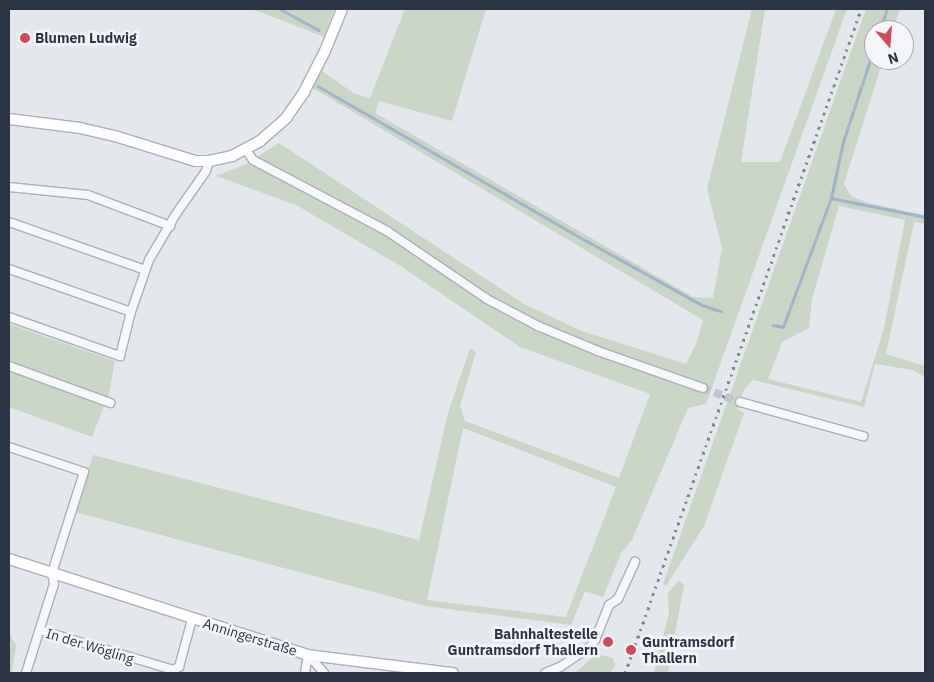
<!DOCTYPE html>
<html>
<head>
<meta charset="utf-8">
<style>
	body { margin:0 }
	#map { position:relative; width:934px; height:682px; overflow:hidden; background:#e4e7ec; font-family:"IBM Plex Sans",sans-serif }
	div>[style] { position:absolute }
	.green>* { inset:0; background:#c9d6c5 }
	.stream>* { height:2.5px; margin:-1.25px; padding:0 1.25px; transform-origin:1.25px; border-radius:1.25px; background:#9fb4cc }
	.street-tunnel>* { height:8px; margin-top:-4px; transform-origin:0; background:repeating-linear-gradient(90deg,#bfc3cb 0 8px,transparent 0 12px) }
	.roads { filter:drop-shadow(1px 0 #a9aeb7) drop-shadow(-1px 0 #a9aeb7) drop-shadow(0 1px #a9aeb7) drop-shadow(0 -1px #a9aeb7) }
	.street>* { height:8px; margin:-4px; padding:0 4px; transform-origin:4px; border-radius:4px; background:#f7f8fa }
	.secondary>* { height:10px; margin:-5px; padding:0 5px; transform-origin:5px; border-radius:5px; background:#fff }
	.rail>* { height:2.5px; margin-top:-1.25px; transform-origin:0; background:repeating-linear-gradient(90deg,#7d8696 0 2.5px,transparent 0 7.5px) }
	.dots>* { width:14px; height:14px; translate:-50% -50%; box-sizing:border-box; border:2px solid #f4f6f9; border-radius:50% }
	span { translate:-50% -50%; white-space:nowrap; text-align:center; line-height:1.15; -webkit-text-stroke:5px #f4f6f9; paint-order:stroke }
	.poi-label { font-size:14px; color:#2b3445; font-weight:700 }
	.left { translate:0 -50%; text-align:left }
	.right { translate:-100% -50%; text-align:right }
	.street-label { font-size:14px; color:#2b3445 }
	.frame { position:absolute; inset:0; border:10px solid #2b3445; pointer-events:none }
	.north { position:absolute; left:864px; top:20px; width:50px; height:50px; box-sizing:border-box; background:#f4f6f9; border:1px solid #a4a8b1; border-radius:50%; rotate:162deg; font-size:14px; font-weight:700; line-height:20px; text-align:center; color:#2b3445 }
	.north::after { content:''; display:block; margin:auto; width:18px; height:22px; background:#d1495b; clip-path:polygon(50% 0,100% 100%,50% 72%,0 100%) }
</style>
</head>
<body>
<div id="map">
	<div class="green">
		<div style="clip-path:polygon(253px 9px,334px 9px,324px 37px)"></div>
		<div style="clip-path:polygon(evenodd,405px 9px,486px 9px,452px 121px,379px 101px,375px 113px,693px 297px,713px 298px,722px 248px,707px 189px,752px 9px,765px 9px,741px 162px,780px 162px,836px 9px,847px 9px,706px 404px,688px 408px,632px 540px,621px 553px,603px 597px,585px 591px,571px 625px,426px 606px,75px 512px,93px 455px,419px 540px,448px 413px,470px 348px,476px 352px,460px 406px,465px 421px,619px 478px,650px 394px,520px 347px,399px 265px,296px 205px,216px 176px,244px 165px,279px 143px,524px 304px,582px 331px,686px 364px,696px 344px,703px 320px,311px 87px,319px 69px,355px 94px,370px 98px,405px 9px,463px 428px,616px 487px,566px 617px,427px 600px,463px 428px)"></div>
		<div style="clip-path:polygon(evenodd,866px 9px,900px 9px,893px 30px,874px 30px,874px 60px,883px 60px,844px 184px,851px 196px,868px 203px,925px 215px,925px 224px,914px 222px,886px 354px,925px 366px,925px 377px,913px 370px,875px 364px,864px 407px,753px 380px,744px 390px,737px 409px,744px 413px,704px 526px,666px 586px,663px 584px,866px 9px,839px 206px,905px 220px,884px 328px,861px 402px,768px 379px,782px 342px,809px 328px,812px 299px,839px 206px)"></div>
		<div style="clip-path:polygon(9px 324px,115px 361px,109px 393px,92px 437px,9px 407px)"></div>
		<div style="clip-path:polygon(679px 580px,684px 585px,668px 673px,654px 673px,669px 613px,668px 593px)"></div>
		<div style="clip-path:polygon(9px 634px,16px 645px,12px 673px,9px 673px)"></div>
		<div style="clip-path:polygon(596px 654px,613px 658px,615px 666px,609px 673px,575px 673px)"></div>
	</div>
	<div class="stream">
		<div style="left:280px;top:9px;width:44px;rotate:28.3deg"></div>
		<div style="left:880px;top:30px;width:22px;rotate:-72deg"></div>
		<div style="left:318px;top:86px;width:310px;rotate:30deg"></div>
		<div style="left:587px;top:241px;width:132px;rotate:29.1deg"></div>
		<div style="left:702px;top:305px;width:20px;rotate:18deg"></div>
		<div style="left:831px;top:198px;width:96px;rotate:11.4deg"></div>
		<div style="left:773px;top:325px;width:10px;rotate:11deg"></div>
		<div style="left:783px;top:327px;width:138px;rotate:-69.6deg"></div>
		<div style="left:831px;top:198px;width:57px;rotate:-77.9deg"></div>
		<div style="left:843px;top:142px;width:99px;rotate:-71.7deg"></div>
	</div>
	<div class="street-tunnel">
		<div style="left:703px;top:388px;width:40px;rotate:21deg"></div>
	</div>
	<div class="roads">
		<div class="street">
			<div style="left:246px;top:150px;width:12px;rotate:55deg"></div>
			<div style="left:253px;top:160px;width:152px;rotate:27.9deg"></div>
			<div style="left:387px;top:231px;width:121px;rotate:34.2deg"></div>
			<div style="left:487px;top:299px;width:58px;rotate:27.9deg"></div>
			<div style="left:538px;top:326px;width:65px;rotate:22.6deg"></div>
			<div style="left:598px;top:351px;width:111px;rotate:19.4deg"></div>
			<div style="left:9px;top:187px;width:79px;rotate:5.8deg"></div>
			<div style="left:88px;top:195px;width:88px;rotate:20.7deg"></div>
			<div style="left:9px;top:222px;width:144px;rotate:19.4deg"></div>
			<div style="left:9px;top:269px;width:129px;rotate:19.4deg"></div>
			<div style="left:9px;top:317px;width:118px;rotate:19.4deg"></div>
			<div style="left:120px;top:356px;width:45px;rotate:-76deg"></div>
			<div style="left:131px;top:312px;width:55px;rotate:-70.9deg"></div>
			<div style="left:149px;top:260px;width:53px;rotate:-59.6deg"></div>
			<div style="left:176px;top:214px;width:52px;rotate:-55.1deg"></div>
			<div style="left:206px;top:171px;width:10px;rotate:-73deg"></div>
			<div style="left:9px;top:366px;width:108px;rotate:20.1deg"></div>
			<div style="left:740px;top:402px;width:128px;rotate:15.5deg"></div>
			<div style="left:9px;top:447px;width:79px;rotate:18.4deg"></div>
			<div style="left:84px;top:472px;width:106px;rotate:107.6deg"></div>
			<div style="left:52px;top:573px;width:11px;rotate:80deg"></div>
			<div style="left:54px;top:584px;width:93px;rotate:107.5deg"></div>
			<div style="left:40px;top:630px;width:139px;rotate:16.7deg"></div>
			<div style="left:173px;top:670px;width:7px;rotate:-27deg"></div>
			<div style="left:179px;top:667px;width:50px;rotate:-74.8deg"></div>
			<div style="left:308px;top:655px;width:24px;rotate:48deg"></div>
			<div style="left:305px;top:673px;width:18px;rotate:-81deg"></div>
			<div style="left:545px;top:673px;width:16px;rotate:-22deg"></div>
			<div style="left:560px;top:667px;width:36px;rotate:-34deg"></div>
			<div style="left:590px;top:647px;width:9px;rotate:-54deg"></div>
			<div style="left:595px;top:640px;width:38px;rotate:-68deg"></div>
			<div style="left:609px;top:605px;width:11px;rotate:-34deg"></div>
			<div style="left:618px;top:599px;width:41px;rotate:-65.3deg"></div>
		</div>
		<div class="secondary">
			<div style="left:9px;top:119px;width:72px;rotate:7.2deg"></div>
			<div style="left:80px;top:128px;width:39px;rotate:13deg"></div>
			<div style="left:118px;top:137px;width:81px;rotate:17.3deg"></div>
			<div style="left:195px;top:161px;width:14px"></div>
			<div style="left:209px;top:161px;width:24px;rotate:-12deg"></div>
			<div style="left:232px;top:156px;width:32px;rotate:-28deg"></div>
			<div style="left:260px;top:141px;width:35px;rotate:-41deg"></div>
			<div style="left:286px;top:118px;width:32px;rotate:-55deg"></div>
			<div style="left:304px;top:92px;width:46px;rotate:-62.9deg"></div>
			<div style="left:325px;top:51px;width:45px;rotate:-68deg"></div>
			<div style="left:9px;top:559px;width:314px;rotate:17.8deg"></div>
			<div style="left:308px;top:655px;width:146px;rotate:7.1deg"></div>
		</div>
	</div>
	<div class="rail">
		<div style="left:625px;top:673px;width:705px;rotate:-70.43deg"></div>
	</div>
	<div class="dots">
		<div style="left:25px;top:38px;background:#d1495b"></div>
		<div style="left:608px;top:642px;background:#d1495b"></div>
		<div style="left:631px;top:650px;background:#d1495b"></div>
	</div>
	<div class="poi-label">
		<span class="left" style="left:35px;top:38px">Blumen Ludwig</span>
		<span class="right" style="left:598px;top:642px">Bahnhaltestelle<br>Guntramsdorf Thallern</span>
		<span class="left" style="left:642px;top:650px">Guntramsdorf<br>Thallern</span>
	</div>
	<div class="street-label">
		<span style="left:250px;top:637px;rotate:17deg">Anningerstraße</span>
		<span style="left:90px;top:646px;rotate:17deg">In der Wögling</span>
	</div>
	<div class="frame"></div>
	<div class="north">N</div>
</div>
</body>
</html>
